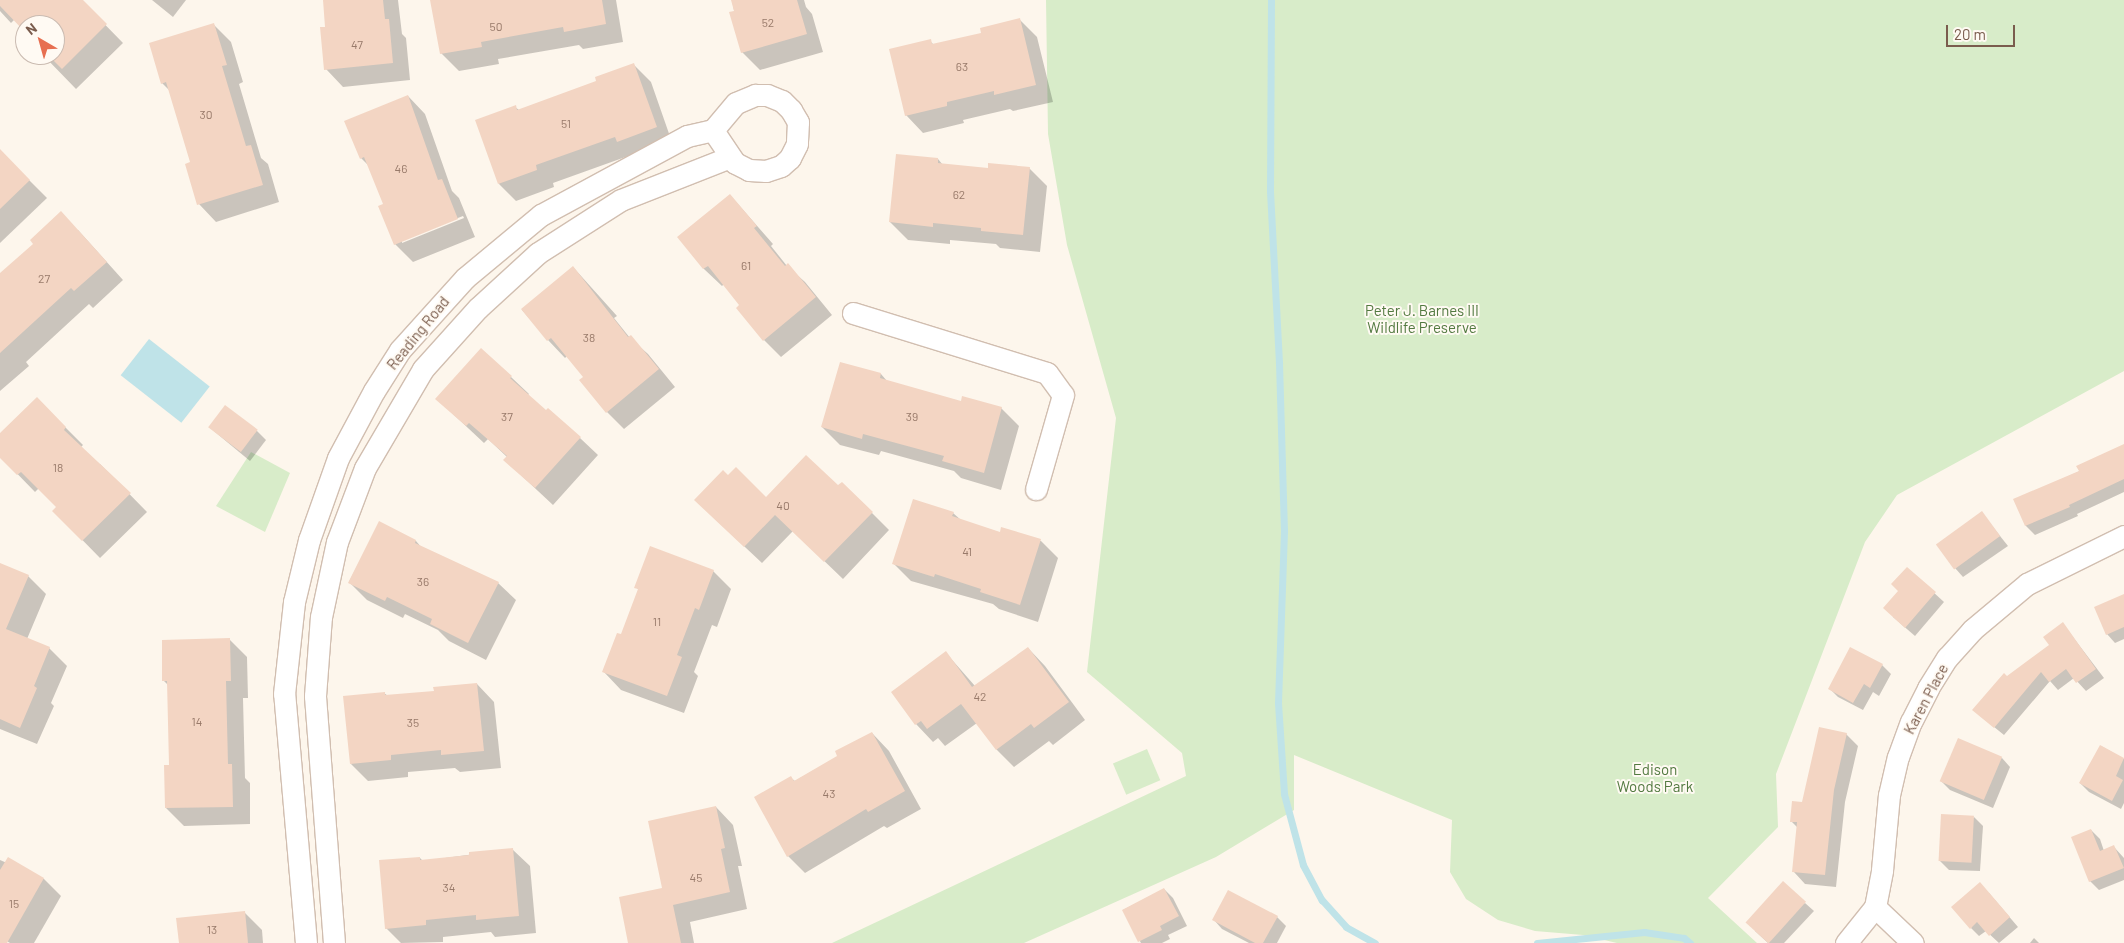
<!DOCTYPE html>
<html>
<head>
<meta charset="utf-8">
<style>
	body { margin:0 }
	#map { position:relative; width:2124px; height:943px; overflow:hidden; background:#fdf6ec; font-family:Barlow,sans-serif }
	div>[style] { position:absolute }
	.green>* { inset:0; background:#d8ecc9; transform-origin:0 0 }
	.water>* { inset:0; background:#bfe3e8; transform-origin:0 0 }
	.shadow>* { inset:0; background:#0003 }
	.stream>* { height:7px; margin:-3.5px; padding:0 3.5px; transform-origin:3.5px; border-radius:3.5px; background:#bfe3e8 }
	.building>* { inset:0; background:#f3d5c3; transform-origin:0 0 }
	.roads { filter:drop-shadow(1px 0 #d1beb0) drop-shadow(-1px 0 #d1beb0) drop-shadow(0 1px #d1beb0) drop-shadow(0 -1px #d1beb0) }
	.street>* { height:21px; margin:-10.5px; padding:0 10.5px; transform-origin:10.5px; border-radius:10.5px; background:#fff }
	span { translate:-50% -50%; white-space:nowrap; text-align:center; line-height:1.15; -webkit-text-stroke:4px #fffaf3; paint-order:stroke }
	.number-label { font-size:12px; color:#987a6a }
	.number-label span { -webkit-text-stroke-width:0 }
	.park-label { font-size:15px; color:#537a41 }
	.street-label { font-size:15px; color:#7a5c4d }
	.north { position:absolute; left:15px; top:15px; width:50px; height:50px; box-sizing:border-box; background:#fffaf3; border:1px solid #cabbb1; border-radius:50%; rotate:322deg; font-size:14px; font-weight:700; line-height:20px; text-align:center; color:#7a5c4d }
	.north::after { content:''; display:block; margin:auto; width:18px; height:22px; background:#e76f51; clip-path:polygon(50% 0,100% 100%,50% 72%,0 100%) }
	.scale { position:absolute; left:1946px; top:25px; width:69px; height:22px; box-sizing:border-box; border:2px solid #7a5c4d; border-top:0; padding-left:6px; font-size:15px; line-height:18px; white-space:nowrap; color:#7a5c4d; -webkit-text-stroke:4px #fffaf3; paint-order:stroke }
</style>
</head>
<body>
<div id="map">
	<div class="green">
		<div style="clip-path:polygon(1046px 0,2124px 0,2124px 371px,1897px 495px,1865px 542px,1776px 774px,1778px 827px,1708px 898px,1757px 943px,1617px 943px,1583px 935px,1535px 931px,1498px 920px,1466px 899px,1450px 872px,1452px 820px,1294px 755px,1294px 810px,1216px 857px,1024px 943px,832px 943px,1186px 776px,1182px 753px,1087px 672px,1116px 418px,1067px 245px,1048px 134px)"></div>
		<div style="clip-path:polygon(251px 452px,290px 473px,265px 532px,216px 506px)"></div>
		<div style="left:1147px;top:749px;width:34px;height:37px;rotate:67deg"></div>
	</div>
	<div class="water">
		<div style="left:149px;top:339px;width:77px;height:46px;rotate:38deg"></div>
	</div>
	<div class="shadow">
		<div style="clip-path:polygon(0 0,81px 0,123px 43px,76px 89px,43px 55px,55px 55px,55px 25px,25px 25px,25px 30px,15px 19px,11px 23px,0 11px)"></div>
		<div style="clip-path:polygon(152px 0,186px 0,173px 17px)"></div>
		<div style="clip-path:polygon(324px 0,398px 0,402px 34px,406px 38px,410px 80px,343px 87px,326px 69px,327px 28px)"></div>
		<div style="clip-path:polygon(432px 0,616px 0,623px 42px,583px 49px,579px 45px,498px 59px,499px 64px,459px 71px,441px 53px)"></div>
		<div style="clip-path:polygon(732px 0,804px 0,806px 7px,812px 14px,823px 52px,760px 70px,742px 52px)"></div>
		<div style="clip-path:polygon(1020px 20px,1037px 37px,1053px 102px,1013px 111px,1010px 109px,963px 120px,964px 123px,923px 133px,906px 115px,930px 41px,934px 45px,982px 34px)"></div>
		<div style="clip-path:polygon(214px 25px,231px 42px,243px 82px,239px 84px,261px 158px,268px 164px,279px 202px,216px 222px,199px 204px,191px 163px,170px 91px,162px 83px)"></div>
		<div style="clip-path:polygon(633px 64px,651px 82px,673px 145px,631px 155px,553px 183px,554px 187px,516px 201px,499px 184px,515px 107px,519px 110px,598px 82px)"></div>
		<div style="clip-path:polygon(evenodd,408px 96px,425px 114px,452px 191px,459px 198px,475px 237px,413px 262px,395px 244px,385px 204px,370px 167px,361px 158px,408px 96px,463px 216px,464px 218px,402px 243px,402px 240px,463px 216px)"></div>
		<div style="clip-path:polygon(1px 152px,47px 198px,0 243px,0 154px)"></div>
		<div style="clip-path:polygon(938px 159px,943px 165px,989px 169px,1029px 168px,1047px 186px,1040px 252px,1000px 248px,996px 244px,950px 240px,950px 244px,908px 240px,890px 222px)"></div>
		<div style="clip-path:polygon(730px 195px,773px 244px,771px 246px,787px 266px,805px 282px,832px 315px,781px 357px,764px 340px,741px 305px,724px 284px,722px 286px,704px 269px,679px 238px)"></div>
		<div style="clip-path:polygon(78px 230px,123px 280px,93px 308px,89px 304px,26px 362px,29px 366px,0 391px,0 275px)"></div>
		<div style="clip-path:polygon(573px 267px,617px 316px,614px 318px,630px 338px,648px 354px,675px 387px,624px 429px,607px 412px,584px 377px,567px 356px,565px 358px,548px 340px,522px 310px)"></div>
		<div style="clip-path:polygon(841px 363px,881px 374px,887px 381px,962px 402px,1001px 408px,1019px 426px,1001px 490px,961px 478px,954px 471px,881px 451px,879px 455px,840px 445px,822px 427px)"></div>
		<div style="clip-path:polygon(511px 377px,529px 394px,527px 396px,580px 438px,598px 455px,553px 505px,523px 477px,507px 457px,488px 439px,484px 443px,437px 399px)"></div>
		<div style="clip-path:polygon(37px 399px,83px 445px,80px 448px,98px 466px,100px 464px,147px 512px,100px 558px,54px 511px,57px 507px,39px 488px,35px 492px,0 456px,0 435px)"></div>
		<div style="clip-path:polygon(209px 427px,257px 431px,266px 440px,250px 461px)"></div>
		<div style="clip-path:polygon(2124px 445px,2124px 492px,2077px 514px,2078px 516px,2035px 535px,2026px 526px,2015px 500px,2080px 471px)"></div>
		<div style="clip-path:polygon(728px 477px,766px 499px,838px 487px,872px 513px,889px 530px,843px 579px,793px 531px,762px 563px,713px 517px)"></div>
		<div style="clip-path:polygon(1981px 512px,2008px 546px,1963px 577px,1955px 568px)"></div>
		<div style="clip-path:polygon(953px 513px,961px 520px,1001px 533px,1002px 528px,1041px 541px,1058px 558px,1038px 622px,999px 609px,993px 604px,911px 581px,893px 563px)"></div>
		<div style="clip-path:polygon(379px 523px,416px 541px,422px 548px,498px 583px,516px 600px,486px 660px,449px 641px,438px 630px,405px 614px,403px 618px,367px 600px,349px 582px)"></div>
		<div style="clip-path:polygon(0 565px,28px 576px,46px 594px,27px 639px,49px 648px,67px 666px,51px 703px,54px 706px,37px 744px,0 729px)"></div>
		<div style="clip-path:polygon(1907px 568px,1944px 602px,1915px 636px,1893px 617px)"></div>
		<div style="clip-path:polygon(713px 571px,731px 589px,717px 627px,712px 625px,694px 672px,698px 676px,684px 713px,621px 690px,604px 672px,621px 636px,639px 590px,636px 587px)"></div>
		<div style="clip-path:polygon(2124px 595px,2124px 639px,2115px 643px,2107px 634px)"></div>
		<div style="clip-path:polygon(2063px 624px,2104px 678px,2086px 691px,2074px 678px,2058px 690px,2050px 681px,2004px 735px,1983px 718px,2007px 677px,2050px 646px)"></div>
		<div style="clip-path:polygon(229px 639px,247px 657px,248px 698px,243px 698px,245px 778px,250px 783px,250px 824px,184px 826px,166px 808px,170px 766px,168px 685px,164px 681px)"></div>
		<div style="clip-path:polygon(1028px 648px,1045px 666px,1085px 720px,1053px 745px,1049px 741px,1014px 767px,997px 750px,977px 723px,945px 746px,938px 738px,933px 742px,916px 724px,946px 653px,975px 686px)"></div>
		<div style="clip-path:polygon(1882px 665px,1891px 674px,1879px 696px,1873px 692px,1863px 710px,1838px 697px,1829px 688px)"></div>
		<div style="clip-path:polygon(477px 684px,494px 702px,501px 768px,460px 772px,455px 768px,408px 772px,408px 777px,368px 781px,351px 764px,384px 693px,388px 696px,435px 692px)"></div>
		<div style="clip-path:polygon(872px 733px,889px 751px,921px 809px,887px 828px,884px 826px,805px 873px,788px 856px,791px 778px,795px 781px,839px 756px)"></div>
		<div style="clip-path:polygon(1846px 734px,1858px 746px,1845px 802px,1836px 887px,1805px 884px,1794px 872px,1798px 828px,1791px 821px)"></div>
		<div style="clip-path:polygon(2101px 746px,2124px 759px,2124px 803px,2121px 809px,2089px 792px,2080px 783px)"></div>
		<div style="clip-path:polygon(2002px 758px,2010px 767px,1993px 808px,1950px 790px,1941px 781px)"></div>
		<div style="clip-path:polygon(716px 807px,733px 825px,742px 866px,738px 866px,747px 909px,690px 922px,694px 943px,630px 943px)"></div>
		<div style="clip-path:polygon(1974px 817px,1983px 826px,1980px 871px,1949px 870px,1940px 861px)"></div>
		<div style="clip-path:polygon(2091px 830px,2100px 839px,2104px 851px,2114px 847px,2124px 858px,2124px 880px,2099px 890px,2090px 881px)"></div>
		<div style="clip-path:polygon(512px 849px,530px 866px,536px 933px,495px 937px,491px 932px,443px 937px,443px 942px,401px 943px,386px 928px,420px 858px,423px 861px)"></div>
		<div style="clip-path:polygon(0 860px,44px 879px,61px 896px,34px 943px,10px 943px,0 937px)"></div>
		<div style="clip-path:polygon(1164px 889px,1173px 898px,1187px 926px,1168px 935px,1170px 939px,1162px 943px,1141px 943px,1123px 910px)"></div>
		<div style="clip-path:polygon(1989px 893px,2018px 927px,1999px 943px,1986px 931px,1979px 936px,1971px 928px)"></div>
		<div style="clip-path:polygon(1805px 903px,1814px 911px,1784px 943px,1768px 943px,1755px 931px)"></div>
		<div style="clip-path:polygon(244px 912px,262px 930px,263px 943px,180px 943px)"></div>
		<div style="clip-path:polygon(1277px 917px,1286px 926px,1277px 943px,1249px 943px,1222px 929px,1214px 920px)"></div>
		<div style="clip-path:polygon(2034px 938px,2039px 943px,2030px 943px)"></div>
	</div>
	<div class="stream">
		<div style="left:1271px;top:0;width:191px;rotate:90.3deg"></div>
		<div style="left:1270px;top:191px;width:172px;rotate:87deg"></div>
		<div style="left:1279px;top:363px;width:168px;rotate:88.3deg"></div>
		<div style="left:1284px;top:531px;width:172px;rotate:92deg"></div>
		<div style="left:1278px;top:703px;width:91px;rotate:86.2deg"></div>
		<div style="left:1284px;top:794px;width:73px;rotate:75deg"></div>
		<div style="left:1303px;top:865px;width:40px;rotate:62deg"></div>
		<div style="left:1322px;top:900px;width:36px;rotate:48deg"></div>
		<div style="left:1346px;top:927px;width:33px;rotate:29deg"></div>
		<div style="left:1537px;top:943px;width:108px;rotate:-5.9deg"></div>
		<div style="left:1644px;top:932px;width:40px;rotate:8.5deg"></div>
		<div style="left:1684px;top:938px;width:8px;rotate:40deg"></div>
	</div>
	<div class="building">
		<div style="clip-path:polygon(0 0,83px 0,107px 24px,62px 69px,48px 55px,55px 55px,55px 25px,25px 25px,25px 32px,0 6px)"></div>
		<div style="clip-path:polygon(323px 0,383px 0,385px 19px,389px 19px,393px 63px,324px 70px,320px 27px,325px 27px)"></div>
		<div style="clip-path:polygon(430px 0,602px 0,606px 24px,564px 32px,563px 27px,481px 42px,482px 47px,440px 54px)"></div>
		<div style="clip-path:polygon(731px 0,797px 0,807px 34px,741px 53px,729px 12px,734px 11px)"></div>
		<div style="clip-path:polygon(1020px 18px,1036px 85px,994px 95px,994px 91px,947px 102px,947px 106px,905px 116px,889px 49px,931px 39px,932px 44px,981px 33px,980px 28px)"></div>
		<div style="clip-path:polygon(214px 23px,227px 65px,222px 66px,246px 146px,251px 145px,263px 185px,197px 205px,185px 164px,190px 162px,166px 82px,161px 84px,149px 43px)"></div>
		<div style="clip-path:polygon(634px 63px,657px 127px,617px 142px,615px 137px,536px 165px,537px 170px,498px 184px,475px 120px,516px 105px,517px 110px,596px 81px,595px 77px)"></div>
		<div style="clip-path:polygon(408px 95px,438px 180px,442px 179px,458px 219px,394px 245px,378px 206px,383px 204px,364px 157px,360px 159px,344px 121px)"></div>
		<div style="clip-path:polygon(0 149px,30px 180px,0 209px)"></div>
		<div style="clip-path:polygon(896px 154px,938px 158px,938px 163px,988px 168px,988px 163px,1030px 167px,1023px 235px,981px 231px,981px 228px,933px 223px,933px 227px,889px 222px)"></div>
		<div style="clip-path:polygon(730px 194px,757px 226px,754px 228px,785px 266px,788px 263px,816px 297px,763px 341px,736px 308px,739px 305px,708px 266px,703px 269px,677px 237px)"></div>
		<div style="clip-path:polygon(61px 211px,107px 262px,74px 291px,71px 288px,0 353px,0 273px,33px 244px,30px 240px)"></div>
		<div style="clip-path:polygon(573px 266px,628px 337px,631px 335px,659px 369px,606px 413px,579px 380px,583px 377px,551px 338px,547px 341px,521px 309px)"></div>
		<div style="clip-path:polygon(481px 348px,512px 376px,510px 378px,546px 410px,548px 408px,581px 437px,535px 488px,503px 460px,507px 456px,469px 423px,466px 426px,435px 399px)"></div>
		<div style="clip-path:polygon(840px 362px,881px 373px,880px 378px,961px 401px,962px 396px,1002px 407px,984px 473px,942px 461px,944px 456px,863px 434px,862px 439px,821px 427px)"></div>
		<div style="clip-path:polygon(37px 397px,66px 427px,64px 430px,131px 493px,82px 541px,52px 511px,56px 507px,21px 472px,17px 475px,0 458px,0 433px)"></div>
		<div style="left:225px;top:405px;width:41px;height:28px;rotate:37deg"></div>
		<div style="clip-path:polygon(2124px 444px,2124px 479px,2069px 505px,2070px 507px,2025px 526px,2013px 499px,2079px 471px,2076px 466px)"></div>
		<div style="clip-path:polygon(806px 455px,838px 485px,842px 482px,873px 512px,824px 562px,775px 515px,744px 547px,694px 500px,723px 470px,728px 475px,736px 467px,766px 497px)"></div>
		<div style="clip-path:polygon(913px 499px,954px 512px,952px 516px,1000px 532px,1001px 527px,1041px 539px,1020px 605px,980px 592px,981px 589px,935px 574px,934px 577px,892px 564px)"></div>
		<div style="left:1982px;top:511px;width:31px;height:57px;rotate:54deg"></div>
		<div style="clip-path:polygon(379px 521px,416px 540px,415px 543px,499px 582px,468px 643px,430px 624px,432px 619px,387px 597px,385px 601px,348px 583px)"></div>
		<div style="clip-path:polygon(650px 546px,714px 570px,699px 610px,695px 608px,677px 655px,682px 657px,667px 696px,602px 672px,617px 633px,621px 634px,638px 589px,634px 588px)"></div>
		<div style="clip-path:polygon(0 563px,29px 575px,6px 629px,50px 647px,34px 686px,37px 688px,20px 728px,0 719px)"></div>
		<div style="clip-path:polygon(1907px 567px,1936px 592px,1905px 628px,1883px 608px,1898px 591px,1891px 584px)"></div>
		<div style="clip-path:polygon(2124px 594px,2124px 627px,2106px 635px,2094px 607px)"></div>
		<div style="clip-path:polygon(2063px 622px,2096px 669px,2076px 683px,2066px 669px,2049px 682px,2041px 672px,1994px 728px,1972px 710px,2004px 673px,2007px 676px,2049px 645px,2043px 637px)"></div>
		<div style="clip-path:polygon(230px 638px,231px 681px,226px 681px,228px 764px,232px 764px,233px 807px,165px 808px,164px 765px,169px 765px,167px 681px,162px 681px,162px 640px)"></div>
		<div style="clip-path:polygon(1028px 647px,1069px 702px,1034px 728px,1031px 724px,996px 750px,961px 704px,927px 729px,921px 721px,915px 725px,891px 692px,946px 651px,972px 687px)"></div>
		<div style="clip-path:polygon(1850px 647px,1883px 664px,1870px 688px,1864px 684px,1853px 703px,1828px 689px)"></div>
		<div style="clip-path:polygon(477px 683px,484px 751px,441px 755px,441px 750px,391px 755px,391px 760px,350px 764px,343px 696px,385px 692px,385px 695px,434px 691px,433px 687px)"></div>
		<div style="clip-path:polygon(1819px 727px,1847px 733px,1834px 790px,1825px 875px,1792px 872px,1797px 822px,1790px 822px,1792px 801px,1802px 802px)"></div>
		<div style="clip-path:polygon(872px 732px,905px 791px,868px 812px,866px 809px,787px 857px,754px 797px,791px 776px,794px 781px,837px 756px,835px 751px)"></div>
		<div style="left:1958px;top:738px;width:48px;height:47px;rotate:23deg"></div>
		<div style="clip-path:polygon(2100px 745px,2124px 758px,2116px 776px,2123px 780px,2112px 801px,2079px 783px)"></div>
		<div style="clip-path:polygon(716px 806px,725px 848px,721px 849px,730px 892px,673px 905px,681px 943px,628px 943px,619px 897px,662px 888px,648px 821px)"></div>
		<div style="left:1941px;top:814px;width:33px;height:47px;rotate:3deg"></div>
		<div style="clip-path:polygon(2091px 829px,2100px 851px,2114px 845px,2124px 868px,2089px 882px,2071px 837px)"></div>
		<div style="clip-path:polygon(513px 848px,519px 916px,476px 920px,476px 915px,426px 920px,426px 925px,385px 929px,379px 860px,420px 857px,420px 860px,469px 855px,469px 852px)"></div>
		<div style="clip-path:polygon(8px 857px,44px 878px,7px 943px,0 943px,0 870px)"></div>
		<div style="left:1783px;top:881px;width:31px;height:56px;rotate:42deg"></div>
		<div style="clip-path:polygon(1980px 882px,2010px 917px,1989px 936px,1977px 922px,1970px 929px,1951px 907px)"></div>
		<div style="clip-path:polygon(1164px 888px,1179px 916px,1160px 926px,1162px 930px,1138px 942px,1122px 910px)"></div>
		<div style="clip-path:polygon(1228px 890px,1278px 916px,1263px 943px,1255px 943px,1212px 920px)"></div>
		<div style="clip-path:polygon(245px 911px,248px 943px,179px 943px,176px 918px)"></div>
	</div>
	<div class="roads">
		<div class="street">
			<div style="left:755px;top:95px;width:12px"></div>
			<div style="left:767px;top:95px;width:16px;rotate:22deg"></div>
			<div style="left:782px;top:101px;width:13px;rotate:45deg"></div>
			<div style="left:791px;top:110px;width:14px;rotate:60deg"></div>
			<div style="left:798px;top:122px;width:22px;rotate:93deg"></div>
			<div style="left:797px;top:144px;width:16px;rotate:117deg"></div>
			<div style="left:790px;top:158px;width:12px;rotate:138deg"></div>
			<div style="left:781px;top:166px;width:16px;rotate:162deg"></div>
			<div style="left:766px;top:171px;width:17px;rotate:-177deg"></div>
			<div style="left:749px;top:170px;width:16px;rotate:-153deg"></div>
			<div style="left:735px;top:163px;width:40px;rotate:-124deg"></div>
			<div style="left:713px;top:130px;width:35px;rotate:-50deg"></div>
			<div style="left:736px;top:103px;width:21px;rotate:-23deg"></div>
			<div style="left:853px;top:313px;width:203px;rotate:17.2deg"></div>
			<div style="left:1047px;top:373px;width:27px;rotate:54deg"></div>
			<div style="left:1063px;top:395px;width:98px;rotate:106deg"></div>
			<div style="left:1875px;top:907px;width:52px;rotate:43.5deg"></div>
			<div style="left:306px;top:943px;width:250px;rotate:-95deg"></div>
			<div style="left:284px;top:694px;width:93px;rotate:-83.8deg"></div>
			<div style="left:294px;top:602px;width:64px;rotate:-76.4deg"></div>
			<div style="left:309px;top:540px;width:87px;rotate:-70.5deg"></div>
			<div style="left:338px;top:458px;width:76px;rotate:-61.8deg"></div>
			<div style="left:374px;top:391px;width:49px;rotate:-57.6deg"></div>
			<div style="left:400px;top:350px;width:97px;rotate:-47.9deg"></div>
			<div style="left:465px;top:278px;width:99px;rotate:-39.7deg"></div>
			<div style="left:541px;top:215px;width:166px;rotate:-28.4deg"></div>
			<div style="left:687px;top:136px;width:27px;rotate:-13deg"></div>
			<div style="left:334px;top:943px;width:248px;rotate:-94.4deg"></div>
			<div style="left:315px;top:696px;width:79px;rotate:-85.7deg"></div>
			<div style="left:321px;top:617px;width:77px;rotate:-78deg"></div>
			<div style="left:337px;top:542px;width:79px;rotate:-69.3deg"></div>
			<div style="left:365px;top:468px;width:115px;rotate:-59.6deg"></div>
			<div style="left:423px;top:369px;width:82px;rotate:-48deg"></div>
			<div style="left:478px;top:308px;width:81px;rotate:-42.5deg"></div>
			<div style="left:538px;top:253px;width:98px;rotate:-32.6deg"></div>
			<div style="left:621px;top:200px;width:117px;rotate:-21.5deg"></div>
			<div style="left:1846px;top:943px;width:46px;rotate:-51.1deg"></div>
			<div style="left:1875px;top:907px;width:38px;rotate:-79deg"></div>
			<div style="left:1882px;top:870px;width:75px;rotate:-84.7deg"></div>
			<div style="left:1889px;top:795px;width:39px;rotate:-77deg"></div>
			<div style="left:1898px;top:757px;width:37px;rotate:-70deg"></div>
			<div style="left:1911px;top:722px;width:38px;rotate:-63deg"></div>
			<div style="left:1928px;top:688px;width:36px;rotate:-58deg"></div>
			<div style="left:1947px;top:658px;width:38px;rotate:-48deg"></div>
			<div style="left:1972px;top:630px;width:72px;rotate:-39.9deg"></div>
			<div style="left:2027px;top:584px;width:108px;rotate:-26.3deg"></div>
		</div>
	</div>
	<div class="number-label">
		<span style="left:768px;top:23px">52</span>
		<span style="left:496px;top:27px">50</span>
		<span style="left:357px;top:45px">47</span>
		<span style="left:962px;top:67px">63</span>
		<span style="left:206px;top:115px">30</span>
		<span style="left:566px;top:124px">51</span>
		<span style="left:401px;top:169px">46</span>
		<span style="left:959px;top:195px">62</span>
		<span style="left:746px;top:266px">61</span>
		<span style="left:44px;top:279px">27</span>
		<span style="left:589px;top:338px">38</span>
		<span style="left:507px;top:417px">37</span>
		<span style="left:912px;top:417px">39</span>
		<span style="left:58px;top:468px">18</span>
		<span style="left:783px;top:506px">40</span>
		<span style="left:967px;top:552px">41</span>
		<span style="left:423px;top:582px">36</span>
		<span style="left:657px;top:622px">11</span>
		<span style="left:980px;top:697px">42</span>
		<span style="left:197px;top:722px">14</span>
		<span style="left:413px;top:723px">35</span>
		<span style="left:829px;top:794px">43</span>
		<span style="left:696px;top:878px">45</span>
		<span style="left:449px;top:888px">34</span>
		<span style="left:14px;top:904px">15</span>
		<span style="left:212px;top:930px">13</span>
	</div>
	<div class="park-label">
		<span style="left:1422px;top:319px">Peter J. Barnes III<br>Wildlife Preserve</span>
		<span style="left:1655px;top:778px">Edison<br>Woods Park</span>
	</div>
	<div class="street-label">
		<span style="left:418px;top:333px;rotate:-51deg">Reading Road</span>
		<span style="left:1926px;top:699px;rotate:-62deg">Karen Place</span>
	</div>
	<div class="north">N</div>
	<div class="scale">20 m</div>
</div>
</body>
</html>
